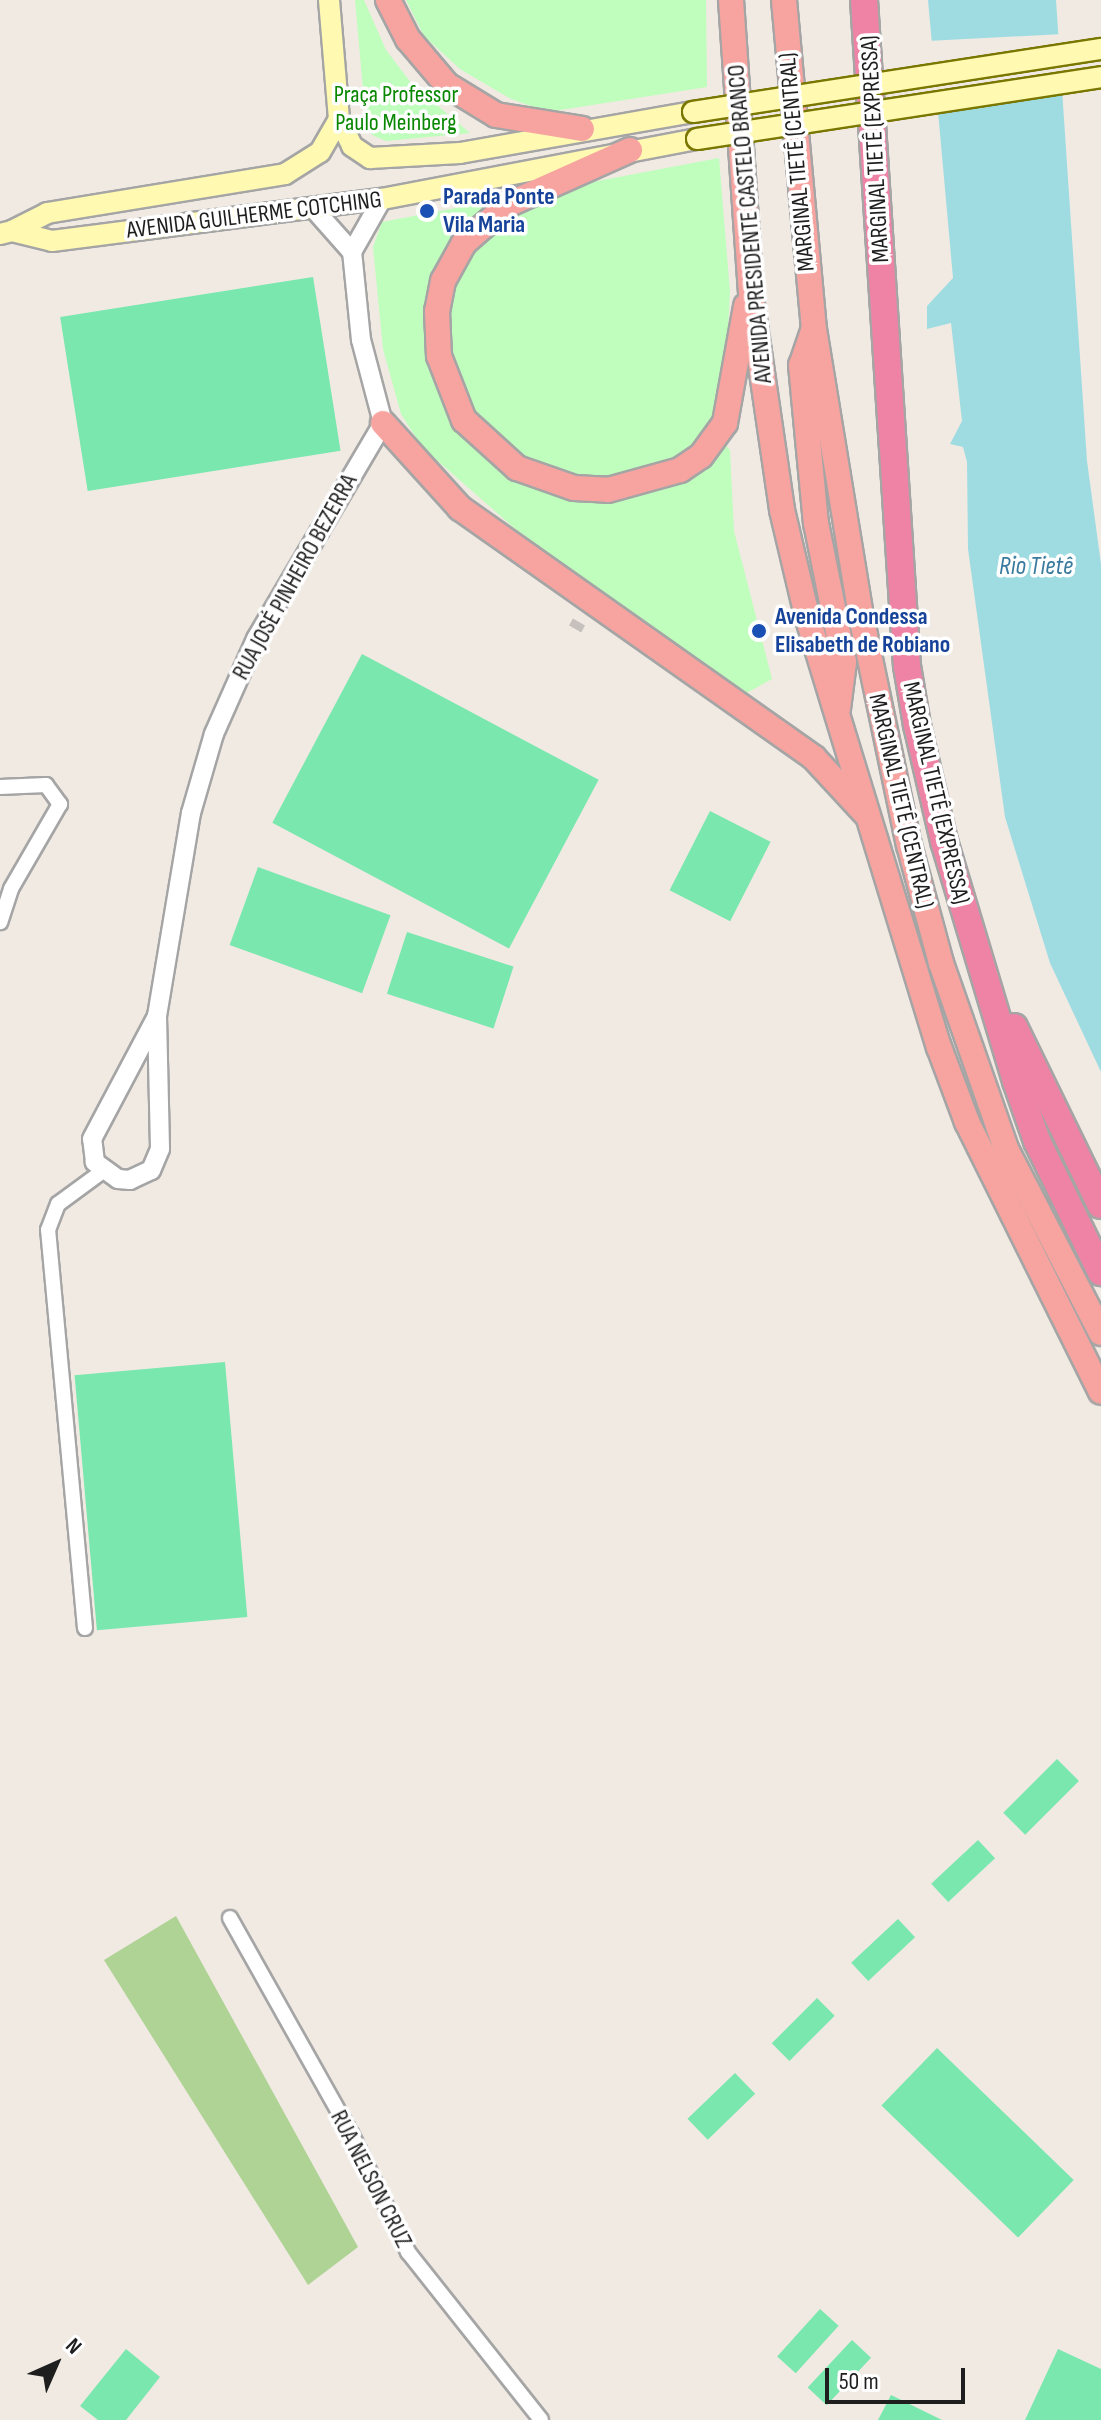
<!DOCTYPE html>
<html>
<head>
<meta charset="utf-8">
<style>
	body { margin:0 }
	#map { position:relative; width:1101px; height:2420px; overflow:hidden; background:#f0eae3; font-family:"Sofia Sans Condensed",sans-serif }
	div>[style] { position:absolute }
	.forest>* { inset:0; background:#afd394 }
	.park>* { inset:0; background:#bffebc }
	.pitch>* { inset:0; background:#79e7ae; transform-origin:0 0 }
	.water>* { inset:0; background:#9fdce2 }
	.pier>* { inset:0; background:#f0eae3; transform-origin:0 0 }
	.minor-tunnel>* { height:14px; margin-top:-7px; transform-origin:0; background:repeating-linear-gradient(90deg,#c6c1bc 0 14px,transparent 0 21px) }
	.roads { filter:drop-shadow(2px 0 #a5a5a5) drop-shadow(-2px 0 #a5a5a5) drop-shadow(0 2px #a5a5a5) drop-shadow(0 -2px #a5a5a5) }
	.minor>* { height:14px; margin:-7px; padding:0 7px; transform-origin:7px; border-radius:7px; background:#fff }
	.tertiary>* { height:18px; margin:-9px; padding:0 9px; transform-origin:9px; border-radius:9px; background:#fff }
	.secondary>* { height:20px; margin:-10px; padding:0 10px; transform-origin:10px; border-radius:10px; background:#fff9b2 }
	.trunk>* { height:24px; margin:-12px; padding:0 12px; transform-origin:12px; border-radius:12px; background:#f7a4a0 }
	.motorway>* { height:26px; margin:-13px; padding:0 13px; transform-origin:13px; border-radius:13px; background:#ef83a6 }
	.bridges { filter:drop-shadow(2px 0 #7a7700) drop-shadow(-2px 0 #7a7700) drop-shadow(0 2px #7a7700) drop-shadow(0 -2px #7a7700) }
	.secondary-bridge>* { height:20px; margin:-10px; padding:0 10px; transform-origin:10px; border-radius:10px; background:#fff9b2 }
	.dots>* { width:22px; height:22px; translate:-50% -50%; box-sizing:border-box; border:4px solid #fff; border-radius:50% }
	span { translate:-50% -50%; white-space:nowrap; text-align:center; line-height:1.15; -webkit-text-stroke:7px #fff; paint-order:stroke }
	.park-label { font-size:24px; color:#088701 }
	.street-label { font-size:24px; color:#1e1e1e }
	.transit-label { font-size:24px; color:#164399; font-weight:700 }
	.left { translate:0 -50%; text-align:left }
	.water-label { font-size:26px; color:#3a7a9e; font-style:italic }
	.north { position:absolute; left:16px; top:2324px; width:80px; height:80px; -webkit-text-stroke:6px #fff; paint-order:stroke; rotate:45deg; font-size:22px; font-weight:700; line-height:32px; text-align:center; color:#1e1e1e }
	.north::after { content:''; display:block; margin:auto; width:28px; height:36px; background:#1e1e1e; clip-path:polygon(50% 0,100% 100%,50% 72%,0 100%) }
	.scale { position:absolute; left:825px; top:2368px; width:140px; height:36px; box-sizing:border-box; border:4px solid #1e1e1e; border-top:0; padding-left:10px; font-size:24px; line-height:28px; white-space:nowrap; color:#1e1e1e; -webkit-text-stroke:6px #fff; paint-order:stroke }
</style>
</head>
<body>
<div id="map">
	<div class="forest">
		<div style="clip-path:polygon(176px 1916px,358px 2247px,308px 2285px,104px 1960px)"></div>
	</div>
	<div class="park">
		<div style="clip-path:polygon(355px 0,364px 0,386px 50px,412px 84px,470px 133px,386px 141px,372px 135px,366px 123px)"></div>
		<div style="clip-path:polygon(406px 0,706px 0,707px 87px,548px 112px,511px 99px,460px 69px,424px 36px)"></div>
		<div style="clip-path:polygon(719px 158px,730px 292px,727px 349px,712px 430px,730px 450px,734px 531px,772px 679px,741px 696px,513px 527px,422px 447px,401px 414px,383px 349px,373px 247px,382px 222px)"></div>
	</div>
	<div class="pitch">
		<div style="left:313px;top:277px;width:176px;height:256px;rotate:81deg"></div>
		<div style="left:362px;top:654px;width:268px;height:191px;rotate:28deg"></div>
		<div style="left:710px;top:811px;width:68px;height:89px;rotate:27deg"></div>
		<div style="left:258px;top:867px;width:141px;height:83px;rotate:20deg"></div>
		<div style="left:407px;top:932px;width:112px;height:65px;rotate:18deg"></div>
		<div style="left:225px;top:1362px;width:256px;height:151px;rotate:85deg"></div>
		<div style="left:1057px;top:1759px;width:31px;height:76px;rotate:45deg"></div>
		<div style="left:978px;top:1840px;width:25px;height:64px;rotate:47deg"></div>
		<div style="left:898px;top:1919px;width:25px;height:64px;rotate:47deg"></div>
		<div style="left:817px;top:1998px;width:25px;height:64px;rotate:45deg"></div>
		<div style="left:937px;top:2048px;width:190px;height:80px;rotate:44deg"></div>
		<div style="left:735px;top:2073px;width:29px;height:66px;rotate:46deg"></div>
		<div style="left:820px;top:2309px;width:25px;height:64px;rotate:42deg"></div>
		<div style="left:852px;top:2340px;width:26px;height:65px;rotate:43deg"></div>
		<div style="clip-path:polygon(126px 2349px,160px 2377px,126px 2420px,98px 2420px,80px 2406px)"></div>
		<div style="clip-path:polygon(1058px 2349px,1101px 2369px,1101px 2420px,1025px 2420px)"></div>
		<div style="clip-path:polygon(891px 2395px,942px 2420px,878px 2420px)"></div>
	</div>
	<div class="water">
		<div style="clip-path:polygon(928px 0,1056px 0,1087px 461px,1101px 564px,1101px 1072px,1050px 963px,1005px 817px,968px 549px,967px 462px,963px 447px,950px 444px,962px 421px,951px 323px,927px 329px,927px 306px,953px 278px)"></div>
	</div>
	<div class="pier">
		<div style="left:1063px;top:34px;width:59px;height:136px;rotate:87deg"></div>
	</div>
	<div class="minor-tunnel">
		<div style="left:575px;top:629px;width:8px;rotate:-60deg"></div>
	</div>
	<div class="roads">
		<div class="minor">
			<div style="left:0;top:787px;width:46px;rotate:-2.5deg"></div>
			<div style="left:46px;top:785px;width:24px;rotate:54deg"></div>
			<div style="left:60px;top:804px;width:98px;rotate:120deg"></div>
			<div style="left:11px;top:889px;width:35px;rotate:108deg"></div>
			<div style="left:85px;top:1628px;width:400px;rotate:-95.3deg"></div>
			<div style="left:48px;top:1230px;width:28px;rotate:-69deg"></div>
			<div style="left:58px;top:1204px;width:56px;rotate:-36.3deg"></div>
			<div style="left:230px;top:1918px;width:249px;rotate:60.7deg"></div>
			<div style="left:352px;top:2135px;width:130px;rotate:64.4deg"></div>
			<div style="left:408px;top:2252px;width:214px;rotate:51.6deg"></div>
		</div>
		<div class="tertiary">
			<div style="left:352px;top:252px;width:61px;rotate:-60.5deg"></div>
			<div style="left:157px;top:1016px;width:133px;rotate:88.7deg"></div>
			<div style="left:160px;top:1149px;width:23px;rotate:113deg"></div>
			<div style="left:151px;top:1170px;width:23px;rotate:155deg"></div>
			<div style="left:130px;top:1180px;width:12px;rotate:-175deg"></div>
			<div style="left:118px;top:1179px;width:29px;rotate:-144deg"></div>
			<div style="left:95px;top:1162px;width:23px;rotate:-97deg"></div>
			<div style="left:92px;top:1139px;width:139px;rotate:-62.1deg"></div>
			<div style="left:157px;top:1016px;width:206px;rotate:-80.5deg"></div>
			<div style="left:191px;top:813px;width:82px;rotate:-73.8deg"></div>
			<div style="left:214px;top:734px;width:104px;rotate:-66.1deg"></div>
			<div style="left:256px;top:639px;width:251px;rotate:-59.5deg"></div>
			<div style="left:383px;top:423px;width:86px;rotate:-104.8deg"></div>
			<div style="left:361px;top:340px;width:88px;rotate:-95.8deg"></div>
			<div style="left:352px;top:252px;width:59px;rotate:-131.6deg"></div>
		</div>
		<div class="secondary">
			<div style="left:329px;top:0;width:119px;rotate:85.2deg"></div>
			<div style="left:339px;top:119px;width:30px;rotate:64deg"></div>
			<div style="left:352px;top:146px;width:22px;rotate:34deg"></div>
			<div style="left:370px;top:158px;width:90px;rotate:-3.2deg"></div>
			<div style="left:460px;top:153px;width:237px;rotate:-10deg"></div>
			<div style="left:12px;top:231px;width:39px;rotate:-27deg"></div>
			<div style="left:47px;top:213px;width:241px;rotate:-9.3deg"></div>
			<div style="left:285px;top:174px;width:41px;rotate:-32.2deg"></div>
			<div style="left:320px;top:152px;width:38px;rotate:-60deg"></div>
			<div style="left:0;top:234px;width:12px;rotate:-14deg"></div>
			<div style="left:12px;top:231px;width:41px;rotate:14deg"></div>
			<div style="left:52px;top:241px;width:333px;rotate:-7.3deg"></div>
			<div style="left:382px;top:199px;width:321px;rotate:-10.8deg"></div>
		</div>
		<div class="trunk">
			<div style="left:388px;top:0;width:44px;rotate:62.9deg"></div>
			<div style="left:408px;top:39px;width:60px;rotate:49.7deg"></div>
			<div style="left:447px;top:85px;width:57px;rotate:31.5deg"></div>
			<div style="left:496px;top:115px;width:87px;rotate:9.2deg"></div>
			<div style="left:731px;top:0;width:298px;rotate:86.1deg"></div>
			<div style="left:751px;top:297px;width:215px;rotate:81.7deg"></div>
			<div style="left:782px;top:510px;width:109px;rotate:76.7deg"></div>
			<div style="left:807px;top:616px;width:451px;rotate:73deg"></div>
			<div style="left:939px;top:1047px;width:80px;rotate:69.5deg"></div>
			<div style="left:967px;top:1122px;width:301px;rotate:63.6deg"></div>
			<div style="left:784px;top:0;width:330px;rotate:84.8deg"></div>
			<div style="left:814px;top:329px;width:286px;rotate:80.7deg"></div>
			<div style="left:860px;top:611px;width:239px;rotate:78.2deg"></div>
			<div style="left:909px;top:845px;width:122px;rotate:74.8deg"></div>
			<div style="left:941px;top:963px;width:197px;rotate:70.7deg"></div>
			<div style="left:1006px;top:1149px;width:207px;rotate:62.7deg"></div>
			<div style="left:630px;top:150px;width:133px;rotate:155.9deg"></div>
			<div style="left:509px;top:204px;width:60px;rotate:139.1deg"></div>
			<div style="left:464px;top:243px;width:43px;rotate:118.9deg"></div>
			<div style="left:443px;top:281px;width:31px;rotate:101deg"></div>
			<div style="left:437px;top:311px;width:45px;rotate:87.5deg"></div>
			<div style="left:439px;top:356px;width:69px;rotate:68.7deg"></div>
			<div style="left:464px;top:420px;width:72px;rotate:42.2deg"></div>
			<div style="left:517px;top:468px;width:60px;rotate:19.3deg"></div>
			<div style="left:574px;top:488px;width:34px;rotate:3deg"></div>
			<div style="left:608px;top:490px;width:75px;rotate:-15.5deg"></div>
			<div style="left:680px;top:470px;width:25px;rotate:-34deg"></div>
			<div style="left:701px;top:456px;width:41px;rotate:-54deg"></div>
			<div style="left:725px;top:423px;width:119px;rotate:-79.8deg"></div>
			<div style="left:813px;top:331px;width:36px;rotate:109deg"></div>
			<div style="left:801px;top:365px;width:159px;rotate:84.6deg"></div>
			<div style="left:816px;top:523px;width:142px;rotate:78.6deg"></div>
			<div style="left:844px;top:662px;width:47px;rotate:97.3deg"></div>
			<div style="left:383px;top:423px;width:115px;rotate:47.8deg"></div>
			<div style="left:460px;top:508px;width:433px;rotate:35.2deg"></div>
			<div style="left:814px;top:758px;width:74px;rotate:47.2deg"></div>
		</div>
		<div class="motorway">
			<div style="left:864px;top:0;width:667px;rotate:86.31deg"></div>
			<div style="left:907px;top:666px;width:60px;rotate:80.4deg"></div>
			<div style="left:917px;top:725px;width:119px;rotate:76.9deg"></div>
			<div style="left:944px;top:841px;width:251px;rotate:73.3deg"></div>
			<div style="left:1016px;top:1081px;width:64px;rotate:70.7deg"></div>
			<div style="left:1037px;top:1141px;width:146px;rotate:64deg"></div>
			<div style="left:1014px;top:1027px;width:198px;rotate:64deg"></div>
		</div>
	</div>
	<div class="bridges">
		<div class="secondary-bridge">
			<div style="left:693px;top:112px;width:413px;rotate:-8.8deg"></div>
			<div style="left:697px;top:139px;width:409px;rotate:-8.7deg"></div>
		</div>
	</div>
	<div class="dots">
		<div style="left:427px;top:211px;background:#1a4fb4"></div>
		<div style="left:759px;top:631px;background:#1a4fb4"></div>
	</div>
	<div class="park-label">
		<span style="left:396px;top:109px">Praça Professor<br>Paulo Meinberg</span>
	</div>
	<div class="street-label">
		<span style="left:875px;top:149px;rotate:-93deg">MARGINAL TIETÊ (EXPRESSA)</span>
		<span style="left:797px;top:162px;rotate:-95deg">MARGINAL TIETÊ (CENTRAL)</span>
		<span style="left:254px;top:215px;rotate:-7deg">AVENIDA GUILHERME COTCHING</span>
		<span style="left:750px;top:224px;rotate:-95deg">AVENIDA PRESIDENTE CASTELO BRANCO</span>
		<span style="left:295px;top:577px;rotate:-61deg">RUA JOSÉ PINHEIRO BEZERRA</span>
		<span style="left:936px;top:793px;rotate:77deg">MARGINAL TIETÊ (EXPRESSA)</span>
		<span style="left:901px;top:801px;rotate:77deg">MARGINAL TIETÊ (CENTRAL)</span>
		<span style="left:371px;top:2179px;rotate:63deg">RUA NELSON CRUZ</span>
	</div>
	<div class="transit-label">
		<span class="left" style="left:443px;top:211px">Parada Ponte<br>Vila Maria</span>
		<span class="left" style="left:775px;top:631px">Avenida Condessa<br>Elisabeth de Robiano</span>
	</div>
	<div class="water-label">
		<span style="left:1036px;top:567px">Rio Tietê</span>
	</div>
	<div class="north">N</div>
	<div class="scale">50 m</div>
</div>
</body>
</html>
